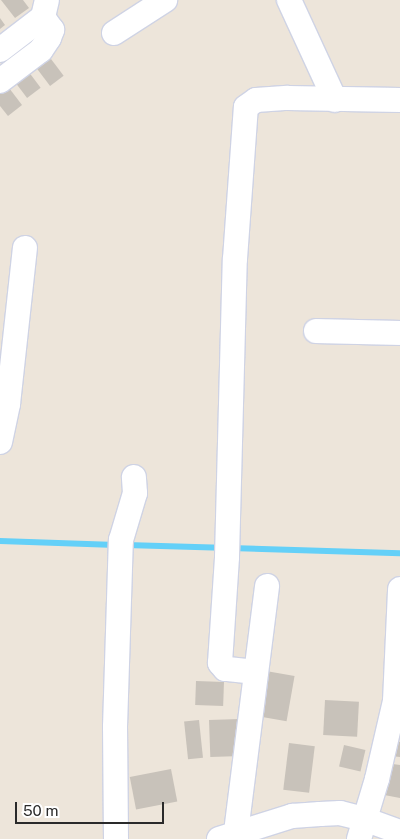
<!DOCTYPE html>
<html>
<head>
<meta charset="utf-8">
<style>
	body { margin:0 }
	#map { position:relative; width:400px; height:839px; overflow:hidden; background:#ede5da; font-family:"Public Sans",sans-serif }
	div>[style] { position:absolute }
	.stream>* { height:6px; margin:-3px; padding:0 3px; transform-origin:3px; border-radius:3px; background:#64d0f8 }
	.building>* { inset:0; background:#c8c2ba; transform-origin:0 0 }
	.roads { filter:drop-shadow(1px 0 #cfd3e4) drop-shadow(-1px 0 #cfd3e4) drop-shadow(0 1px #cfd3e4) drop-shadow(0 -1px #cfd3e4) }
	.minor>* { height:24px; margin:-12px; padding:0 12px; transform-origin:12px; border-radius:12px; background:#fff }
	span { translate:-50% -50%; white-space:nowrap; text-align:center; line-height:1.15; -webkit-text-stroke:5px #fff; paint-order:stroke }
	.scale { position:absolute; left:15px; top:802px; width:149px; height:22px; box-sizing:border-box; border:2px solid #2a2a2a; border-top:0; padding-left:6px; font-size:15px; line-height:18px; white-space:nowrap; color:#2a2a2a; -webkit-text-stroke:4px #fff; paint-order:stroke }
</style>
</head>
<body>
<div id="map">
	<div class="stream">
		<div style="left:0;top:541px;width:116px;rotate:2deg"></div>
		<div style="left:126px;top:545px;width:274px;rotate:1.7deg"></div>
	</div>
	<div class="building">
		<div style="clip-path:polygon(1px 0,23px 0,29px 8px,15px 18px)"></div>
		<div style="clip-path:polygon(0 18px,5px 25px,0 29px)"></div>
		<div style="left:48px;top:55px;width:26px;height:17px;rotate:53deg"></div>
		<div style="left:25px;top:67px;width:26px;height:17px;rotate:53deg"></div>
		<div style="clip-path:polygon(6px 84px,22px 105px,8px 116px,0 106px,0 89px)"></div>
		<div style="left:266px;top:671px;width:29px;height:46px;rotate:10deg"></div>
		<div style="left:196px;top:681px;width:28px;height:24px;rotate:2deg"></div>
		<div style="left:325px;top:700px;width:34px;height:35px;rotate:3deg"></div>
		<div style="left:240px;top:719px;width:37px;height:31px;rotate:88deg"></div>
		<div style="left:199px;top:720px;width:38px;height:15px;rotate:84deg"></div>
		<div style="clip-path:polygon(392px 740px,400px 742px,400px 757px,390px 756px)"></div>
		<div style="left:289px;top:743px;width:26px;height:47px;rotate:7deg"></div>
		<div style="left:344px;top:745px;width:22px;height:22px;rotate:13deg"></div>
		<div style="clip-path:polygon(385px 763px,400px 765px,400px 798px,379px 794px)"></div>
		<div style="left:171px;top:769px;width:33px;height:42px;rotate:79deg"></div>
	</div>
	<div class="roads">
		<div class="minor">
			<div style="left:289px;top:0;width:110px;rotate:65.3deg"></div>
			<div style="left:114px;top:33px;width:61px;rotate:-32.9deg"></div>
			<div style="left:0;top:50px;width:54px;rotate:-37.5deg"></div>
			<div style="left:43px;top:17px;width:17px;rotate:-77deg"></div>
			<div style="left:0;top:81px;width:51px;rotate:-37.1deg"></div>
			<div style="left:41px;top:50px;width:14px;rotate:-56deg"></div>
			<div style="left:49px;top:38px;width:9px;rotate:-69deg"></div>
			<div style="left:52px;top:30px;width:16px;rotate:-125deg"></div>
			<div style="left:316px;top:331px;width:84px;rotate:1.4deg"></div>
			<div style="left:0;top:442px;width:39px;rotate:-78deg"></div>
			<div style="left:8px;top:404px;width:157px;rotate:-83.8deg"></div>
			<div style="left:256px;top:672px;width:31px;rotate:-174deg"></div>
			<div style="left:225px;top:669px;width:8px;rotate:-130deg"></div>
			<div style="left:220px;top:663px;width:106px;rotate:-86.2deg"></div>
			<div style="left:227px;top:557px;width:298px;rotate:-88.5deg"></div>
			<div style="left:235px;top:259px;width:152px;rotate:-85.9deg"></div>
			<div style="left:246px;top:107px;width:12px;rotate:-35deg"></div>
			<div style="left:256px;top:100px;width:32px;rotate:-4deg"></div>
			<div style="left:288px;top:98px;width:112px;rotate:1deg"></div>
			<div style="left:236px;top:832px;width:248px;rotate:-82.8deg"></div>
			<div style="left:116px;top:839px;width:112px;rotate:-90.5deg"></div>
			<div style="left:115px;top:727px;width:187px;rotate:-88.2deg"></div>
			<div style="left:121px;top:540px;width:49px;rotate:-73.4deg"></div>
			<div style="left:135px;top:493px;width:16px;rotate:-94deg"></div>
			<div style="left:219px;top:839px;width:77px;rotate:-17.5deg"></div>
			<div style="left:292px;top:816px;width:28px;rotate:-4deg"></div>
			<div style="left:320px;top:814px;width:20px;rotate:-3deg"></div>
			<div style="left:340px;top:813px;width:25px;rotate:14deg"></div>
			<div style="left:364px;top:819px;width:38px;rotate:20deg"></div>
			<div style="left:359px;top:839px;width:63px;rotate:-73.3deg"></div>
			<div style="left:377px;top:779px;width:80px;rotate:-77deg"></div>
			<div style="left:395px;top:701px;width:112px;rotate:-87.4deg"></div>
		</div>
	</div>
	<div class="scale">50 m</div>
</div>
</body>
</html>
